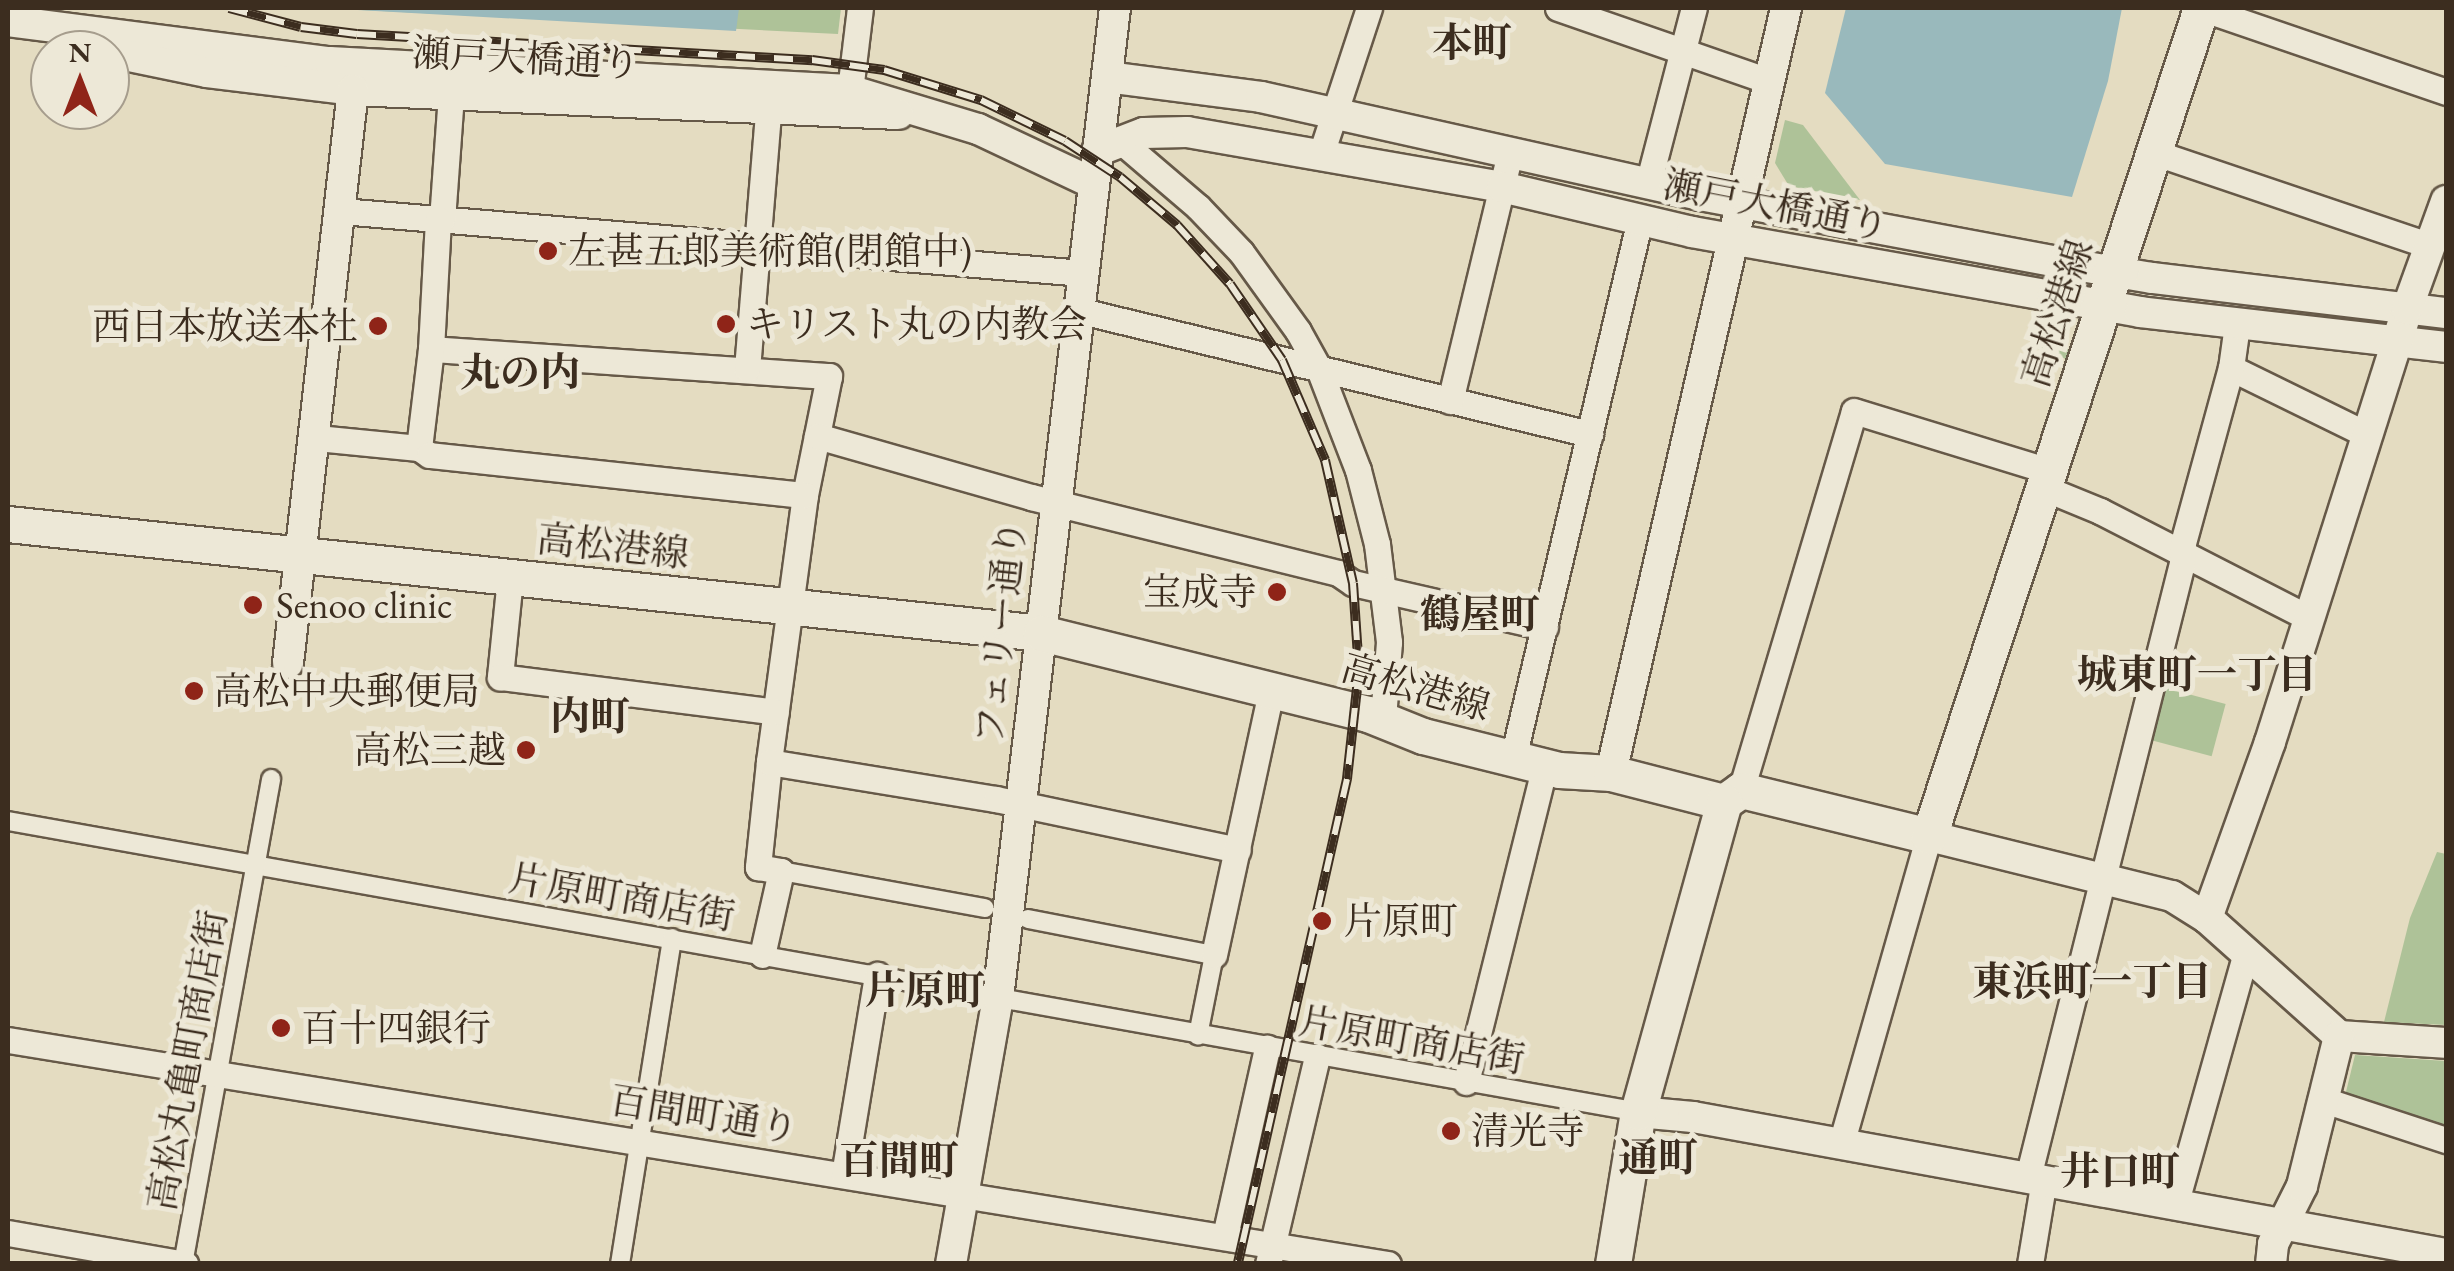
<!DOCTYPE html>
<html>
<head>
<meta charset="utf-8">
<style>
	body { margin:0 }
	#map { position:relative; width:2454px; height:1271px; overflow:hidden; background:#e4dcc1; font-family:"EB Garamond","Noto Serif JP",serif }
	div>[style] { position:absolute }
	.green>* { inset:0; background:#aec298; transform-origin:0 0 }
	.water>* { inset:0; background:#99b9bc }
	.roads { filter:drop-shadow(2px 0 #665948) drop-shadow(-2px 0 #665948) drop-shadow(0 2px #665948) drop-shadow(0 -2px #665948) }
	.pedestrian>* { height:18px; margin:-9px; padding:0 9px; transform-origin:9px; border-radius:9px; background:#ede8d7 }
	.minor>* { height:25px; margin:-12.5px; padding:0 12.5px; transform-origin:12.5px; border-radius:12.5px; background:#ede8d7 }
	.tertiary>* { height:30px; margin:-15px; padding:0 15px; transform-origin:15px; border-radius:15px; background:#ede8d7 }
	.secondary>* { height:35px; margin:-17.5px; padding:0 17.5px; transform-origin:17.5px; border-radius:17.5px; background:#ede8d7 }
	.rail>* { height:10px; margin-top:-5px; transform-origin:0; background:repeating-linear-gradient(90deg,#ede8d7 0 19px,#3c2d1f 0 38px); box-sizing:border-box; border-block:2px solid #3c2d1f }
	.dots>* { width:28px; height:28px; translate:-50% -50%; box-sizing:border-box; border:5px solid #ede8d7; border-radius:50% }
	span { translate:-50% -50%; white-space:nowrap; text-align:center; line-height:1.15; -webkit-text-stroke:10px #ede8d7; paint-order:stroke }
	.street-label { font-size:38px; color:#3c2d1f }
	.poi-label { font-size:38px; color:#3c2d1f }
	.left { translate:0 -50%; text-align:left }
	.right { translate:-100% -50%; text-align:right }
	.neighbourhood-label { font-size:40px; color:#3c2d1f; font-weight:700 }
	.frame { position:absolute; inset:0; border:10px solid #3c2d1f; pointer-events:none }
	.north { position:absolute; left:30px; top:30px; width:100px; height:100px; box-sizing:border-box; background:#ede8d7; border:2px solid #a69d8d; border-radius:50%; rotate:0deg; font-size:28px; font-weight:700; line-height:40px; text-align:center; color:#3c2d1f }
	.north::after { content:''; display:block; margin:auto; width:35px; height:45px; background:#8f2418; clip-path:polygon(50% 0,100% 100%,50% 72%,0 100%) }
</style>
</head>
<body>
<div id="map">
	<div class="green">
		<div style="clip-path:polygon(322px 8px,841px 8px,838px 34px)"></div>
		<div style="clip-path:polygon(1785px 120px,1803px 125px,1860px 200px,1789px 186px,1775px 163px)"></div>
		<div style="clip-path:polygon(2037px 323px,2054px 327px,2068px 350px,2066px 359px,2030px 346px)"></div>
		<div style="left:2158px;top:686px;width:70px;height:54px;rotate:15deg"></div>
		<div style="clip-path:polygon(2437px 852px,2446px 854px,2446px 1025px,2384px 1022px,2410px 918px)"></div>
		<div style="clip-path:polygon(2355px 1055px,2446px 1061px,2446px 1135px,2344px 1100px)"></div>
	</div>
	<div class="water">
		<div style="clip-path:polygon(322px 8px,739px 8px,736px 31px)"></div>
		<div style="clip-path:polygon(1846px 8px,2122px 8px,2108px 81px,2072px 197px,1885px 164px,1825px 93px)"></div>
	</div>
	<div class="roads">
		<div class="pedestrian">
			<div style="left:8px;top:821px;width:1656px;rotate:10.12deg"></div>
			<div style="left:781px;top:871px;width:207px;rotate:10.3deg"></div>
			<div style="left:1028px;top:919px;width:189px;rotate:11deg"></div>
			<div style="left:1214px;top:955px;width:82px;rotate:101.3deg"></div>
			<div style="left:183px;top:1264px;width:493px;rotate:-79.7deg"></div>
			<div style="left:620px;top:1264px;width:330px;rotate:-80.9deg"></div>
		</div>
		<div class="minor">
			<div style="left:1558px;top:8px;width:223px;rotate:19.1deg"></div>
			<div style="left:2201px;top:8px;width:259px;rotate:18.9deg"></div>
			<div style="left:848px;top:107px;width:100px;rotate:-83.1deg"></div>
			<div style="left:1122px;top:142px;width:100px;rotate:40.5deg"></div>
			<div style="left:1198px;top:207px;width:62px;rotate:46.3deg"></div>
			<div style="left:1241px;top:252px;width:97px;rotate:54.2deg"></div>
			<div style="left:1298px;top:331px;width:43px;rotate:61.1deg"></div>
			<div style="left:1319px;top:369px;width:108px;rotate:68.9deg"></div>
			<div style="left:1358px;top:470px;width:76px;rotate:75.6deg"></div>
			<div style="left:1377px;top:544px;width:99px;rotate:83deg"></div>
			<div style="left:1389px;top:642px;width:77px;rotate:94.5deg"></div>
			<div style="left:2153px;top:152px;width:293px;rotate:18.7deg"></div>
			<div style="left:1321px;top:154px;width:154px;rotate:-71.8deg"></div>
			<div style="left:1648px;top:184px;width:182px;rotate:-75.4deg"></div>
			<div style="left:341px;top:211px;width:744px;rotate:4.78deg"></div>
			<div style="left:442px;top:220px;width:126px;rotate:-85.9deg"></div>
			<div style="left:1077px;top:310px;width:528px;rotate:13.59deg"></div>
			<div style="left:431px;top:349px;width:399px;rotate:3.9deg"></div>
			<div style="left:829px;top:376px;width:121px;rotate:101.4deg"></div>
			<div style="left:805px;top:495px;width:269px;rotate:97.7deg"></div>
			<div style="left:769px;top:762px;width:106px;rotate:96deg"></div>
			<div style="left:758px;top:867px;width:23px;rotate:10deg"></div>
			<div style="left:781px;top:871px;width:86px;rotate:102.7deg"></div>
			<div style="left:2231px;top:368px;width:150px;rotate:26.1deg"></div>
			<div style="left:747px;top:369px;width:280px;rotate:-85.3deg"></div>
			<div style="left:1450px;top:401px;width:255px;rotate:-76.4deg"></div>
			<div style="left:817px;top:436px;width:223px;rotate:15.9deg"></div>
			<div style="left:1031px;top:497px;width:316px;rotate:13.9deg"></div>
			<div style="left:1338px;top:573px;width:18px;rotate:34deg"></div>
			<div style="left:1353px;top:583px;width:197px;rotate:12.9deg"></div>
			<div style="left:317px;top:438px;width:102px;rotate:5.6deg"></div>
			<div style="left:419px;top:448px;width:100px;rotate:-83.1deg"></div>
			<div style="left:431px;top:349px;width:130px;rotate:-86.9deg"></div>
			<div style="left:419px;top:448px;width:12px;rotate:35deg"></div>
			<div style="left:429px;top:455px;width:378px;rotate:6.1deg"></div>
			<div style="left:2044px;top:488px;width:61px;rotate:22.3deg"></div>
			<div style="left:2100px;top:511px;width:235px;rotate:27.1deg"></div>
			<div style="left:510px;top:578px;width:100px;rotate:95.8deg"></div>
			<div style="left:500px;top:677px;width:278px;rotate:7.2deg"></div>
			<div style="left:1513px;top:758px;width:554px;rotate:-76.74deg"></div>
			<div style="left:769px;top:762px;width:230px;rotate:9.3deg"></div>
			<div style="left:996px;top:799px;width:247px;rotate:11.9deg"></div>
			<div style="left:1741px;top:790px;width:395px;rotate:-73.4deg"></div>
			<div style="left:1854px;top:411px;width:204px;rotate:17.1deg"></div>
			<div style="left:1214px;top:955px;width:270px;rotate:-77.8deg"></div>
			<div style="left:8px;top:1040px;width:1398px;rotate:9.22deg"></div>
			<div style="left:1466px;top:1082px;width:326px;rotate:-76deg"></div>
			<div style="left:2321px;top:1099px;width:132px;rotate:18.2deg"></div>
			<div style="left:1841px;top:1144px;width:320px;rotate:-74.1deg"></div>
			<div style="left:844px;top:1175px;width:203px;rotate:-80.6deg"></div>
			<div style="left:2028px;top:1177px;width:633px;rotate:-75.92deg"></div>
			<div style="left:2182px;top:563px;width:20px;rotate:-87deg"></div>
			<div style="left:2183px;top:543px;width:181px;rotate:-74.7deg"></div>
			<div style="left:2231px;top:368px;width:43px;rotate:-82.1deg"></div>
			<div style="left:2175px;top:1205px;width:263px;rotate:-74.3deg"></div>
			<div style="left:8px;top:1233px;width:180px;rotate:9.9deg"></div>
			<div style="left:1225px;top:1236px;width:193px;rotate:-77.4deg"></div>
			<div style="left:1268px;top:1264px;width:213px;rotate:-76.7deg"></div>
			<div style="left:2030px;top:1264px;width:86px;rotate:-80.6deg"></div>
		</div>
		<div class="tertiary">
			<div style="left:8px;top:21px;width:325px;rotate:7.3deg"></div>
			<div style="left:330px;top:62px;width:520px;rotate:3.09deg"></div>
			<div style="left:849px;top:90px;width:135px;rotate:16.8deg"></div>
			<div style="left:978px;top:129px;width:127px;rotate:25.2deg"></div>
			<div style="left:110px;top:52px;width:99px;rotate:11.7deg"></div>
			<div style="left:207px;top:72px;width:147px;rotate:7deg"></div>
			<div style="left:353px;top:90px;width:546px;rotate:2.52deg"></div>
			<div style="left:1107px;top:77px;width:155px;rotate:7.4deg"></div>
			<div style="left:1261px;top:97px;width:450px;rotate:12.6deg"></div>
			<div style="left:1700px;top:195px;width:375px;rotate:10.6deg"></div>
			<div style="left:2069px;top:264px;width:84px;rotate:9.6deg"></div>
			<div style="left:2152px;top:278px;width:296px;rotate:6.8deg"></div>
			<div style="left:1097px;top:151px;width:50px;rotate:-21deg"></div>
			<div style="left:1144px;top:133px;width:43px;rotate:-1.3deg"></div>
			<div style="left:1187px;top:132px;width:320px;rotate:9.9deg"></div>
			<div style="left:1502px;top:187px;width:195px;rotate:13.3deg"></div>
			<div style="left:1692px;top:232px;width:455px;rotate:10.1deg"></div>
			<div style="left:2140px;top:312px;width:308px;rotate:6.5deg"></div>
			<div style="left:288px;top:663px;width:577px;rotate:-83.53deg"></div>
			<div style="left:1611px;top:773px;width:785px;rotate:-77.11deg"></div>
			<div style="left:1929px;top:836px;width:250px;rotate:13.9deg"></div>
			<div style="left:2172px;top:896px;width:41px;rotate:32.2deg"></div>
			<div style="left:2207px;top:918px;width:177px;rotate:41.8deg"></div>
			<div style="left:2339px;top:1036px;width:107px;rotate:3.7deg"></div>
			<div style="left:2207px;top:918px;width:187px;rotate:-70.3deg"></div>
			<div style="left:2270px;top:742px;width:454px;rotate:-72.4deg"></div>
			<div style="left:2407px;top:309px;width:115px;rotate:-70.1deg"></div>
			<div style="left:1638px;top:1112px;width:55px;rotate:5.2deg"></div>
			<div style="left:1693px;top:1117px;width:765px;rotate:10.31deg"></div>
			<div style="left:951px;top:1264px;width:270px;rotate:-80deg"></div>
			<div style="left:998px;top:998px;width:997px;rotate:-83.26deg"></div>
			<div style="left:2271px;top:1264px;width:20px;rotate:-84deg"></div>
			<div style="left:2273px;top:1244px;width:65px;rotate:-63.4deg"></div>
			<div style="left:2302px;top:1186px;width:154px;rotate:-76.1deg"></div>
		</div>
		<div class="secondary">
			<div style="left:8px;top:524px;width:1039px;rotate:6.02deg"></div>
			<div style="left:1041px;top:633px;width:337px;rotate:13.9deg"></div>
			<div style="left:1368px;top:714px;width:59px;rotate:21.8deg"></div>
			<div style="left:1423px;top:736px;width:140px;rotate:14deg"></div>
			<div style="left:1559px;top:770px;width:52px;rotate:3.3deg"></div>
			<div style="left:1611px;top:773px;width:117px;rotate:14.4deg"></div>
			<div style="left:1724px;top:802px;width:21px;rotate:-35deg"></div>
			<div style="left:1741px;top:790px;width:194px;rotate:13.7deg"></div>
			<div style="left:1929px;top:836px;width:872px;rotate:-71.81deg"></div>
			<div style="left:1613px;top:1264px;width:154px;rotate:-80.7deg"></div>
			<div style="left:1638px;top:1112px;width:322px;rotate:-74.5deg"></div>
		</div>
	</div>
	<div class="rail">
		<div style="left:229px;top:8px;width:74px;rotate:14.8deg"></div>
		<div style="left:301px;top:27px;width:56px;rotate:7.1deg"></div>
		<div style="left:357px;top:34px;width:456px;rotate:3.3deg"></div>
		<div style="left:812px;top:60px;width:73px;rotate:7.9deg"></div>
		<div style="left:884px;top:70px;width:102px;rotate:17.2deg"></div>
		<div style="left:981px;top:100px;width:93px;rotate:26deg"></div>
		<div style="left:1065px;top:141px;width:66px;rotate:33.2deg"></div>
		<div style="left:1120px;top:177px;width:75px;rotate:40.1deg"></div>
		<div style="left:1177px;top:225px;width:79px;rotate:48.1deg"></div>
		<div style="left:1230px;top:284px;width:92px;rotate:55.6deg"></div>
		<div style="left:1282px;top:360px;width:109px;rotate:66.7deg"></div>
		<div style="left:1325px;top:460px;width:126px;rotate:77.2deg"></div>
		<div style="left:1353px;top:583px;width:87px;rotate:86.1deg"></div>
		<div style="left:1359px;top:670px;width:110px;rotate:96.3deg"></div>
		<div style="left:1347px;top:779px;width:497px;rotate:102.7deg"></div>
	</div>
	<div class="dots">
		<div style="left:548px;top:251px;background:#8f2418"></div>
		<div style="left:726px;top:324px;background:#8f2418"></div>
		<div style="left:378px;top:326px;background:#8f2418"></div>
		<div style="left:1277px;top:592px;background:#8f2418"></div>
		<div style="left:253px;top:605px;background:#8f2418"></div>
		<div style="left:194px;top:691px;background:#8f2418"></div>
		<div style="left:526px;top:750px;background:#8f2418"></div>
		<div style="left:1322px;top:921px;background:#8f2418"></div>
		<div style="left:281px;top:1028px;background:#8f2418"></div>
		<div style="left:1451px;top:1131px;background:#8f2418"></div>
	</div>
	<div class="street-label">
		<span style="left:526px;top:58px;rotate:3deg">瀬戸大橋通り</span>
		<span style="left:1776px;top:205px;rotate:11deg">瀬戸大橋通り</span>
		<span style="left:2057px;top:313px;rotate:-72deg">高松港線</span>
		<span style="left:613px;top:546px;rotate:6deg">高松港線</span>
		<span style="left:1000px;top:632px;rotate:-84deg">フェリー通り</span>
		<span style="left:1416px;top:687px;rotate:16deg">高松港線</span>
		<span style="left:622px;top:897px;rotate:10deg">片原町商店街</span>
		<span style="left:1412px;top:1040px;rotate:10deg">片原町商店街</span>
		<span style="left:187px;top:1060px;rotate:-80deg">高松丸亀町商店街</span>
		<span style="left:704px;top:1114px;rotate:9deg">百間町通り</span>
	</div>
	<div class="poi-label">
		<span class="left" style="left:568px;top:251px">左甚五郎美術館(閉館中)</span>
		<span class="left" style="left:746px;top:324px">キリスト丸の内教会</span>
		<span class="right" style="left:358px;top:326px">西日本放送本社</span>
		<span class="right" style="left:1257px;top:592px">宝成寺</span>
		<span class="left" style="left:276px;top:605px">Senoo clinic</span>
		<span class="left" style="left:214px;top:691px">高松中央郵便局</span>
		<span class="right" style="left:506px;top:750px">高松三越</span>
		<span class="left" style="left:1344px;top:921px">片原町</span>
		<span class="left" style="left:301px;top:1028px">百十四銀行</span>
		<span class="left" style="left:1471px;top:1131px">清光寺</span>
	</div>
	<div class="neighbourhood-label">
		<span style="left:1472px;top:42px">本町</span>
		<span style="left:520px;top:372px">丸の内</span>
		<span style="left:1480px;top:614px">鶴屋町</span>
		<span style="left:2197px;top:674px">城東町一丁目</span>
		<span style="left:590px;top:716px">内町</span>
		<span style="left:2092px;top:981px">東浜町一丁目</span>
		<span style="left:925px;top:990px">片原町</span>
		<span style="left:1658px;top:1157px">通町</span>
		<span style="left:899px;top:1160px">百間町</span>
		<span style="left:2120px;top:1171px">井口町</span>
	</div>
	<div class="frame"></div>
	<div class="north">N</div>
</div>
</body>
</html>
